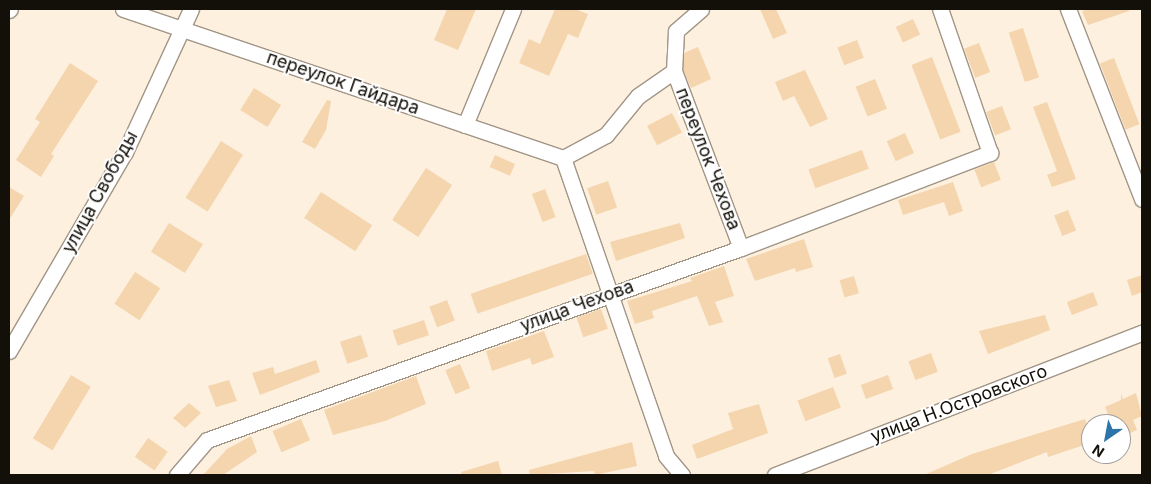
<!DOCTYPE html>
<html>
<head>
<meta charset="utf-8">
<style>
	body { margin:0 }
	#map { position:relative; width:1151px; height:484px; overflow:hidden; background:#fdf0df; font-family:Inter,sans-serif }
	div>[style] { position:absolute }
	.building>* { inset:0; background:#f4d5ae; transform-origin:0 0 }
	.roads { filter:drop-shadow(1px 0 #a19586) drop-shadow(-1px 0 #a19586) drop-shadow(0 1px #a19586) drop-shadow(0 -1px #a19586) }
	.minor>* { height:15px; margin:-7.5px; padding:0 7.5px; transform-origin:7.5px; border-radius:7.5px; background:#fff }
	span { translate:-50% -50%; white-space:nowrap; text-align:center; line-height:1.15; -webkit-text-stroke:4px #fff; paint-order:stroke }
	.street-label { font-size:18px; color:#130f09 }
	.frame { position:absolute; inset:0; border:10px solid #130f09; pointer-events:none }
	.north { position:absolute; left:1081px; top:414px; width:50px; height:50px; box-sizing:border-box; background:#fff; border:1px solid #a19f9d; border-radius:50%; rotate:213deg; font-size:14px; font-weight:700; line-height:20px; text-align:center; color:#130f09 }
	.north::after { content:''; display:block; margin:auto; width:18px; height:22px; background:#2d75a9; clip-path:polygon(50% 0,100% 100%,50% 72%,0 100%) }
</style>
</head>
<body>
<div id="map">
	<div class="building">
		<div style="clip-path:polygon(447px 9px,476px 9px,458px 50px,434px 40px)"></div>
		<div style="clip-path:polygon(555px 9px,575px 9px,588px 14px,578px 38px,568px 34px,549px 76px,519px 63px,529px 39px,540px 44px)"></div>
		<div style="clip-path:polygon(760px 9px,776px 9px,787px 33px,773px 39px)"></div>
		<div style="clip-path:polygon(1090px 9px,1128px 9px,1129px 11px,1088px 25px,1082px 11px)"></div>
		<div style="left:913px;top:19px;width:17px;height:19px;rotate:65deg"></div>
		<div style="left:1023px;top:28px;width:52px;height:15px;rotate:72deg"></div>
		<div style="left:857px;top:40px;width:19px;height:21px;rotate:69deg"></div>
		<div style="left:979px;top:43px;width:31px;height:16px;rotate:69deg"></div>
		<div style="clip-path:polygon(698px 47px,711px 79px,691px 88px,683px 70px,684px 53px)"></div>
		<div style="left:932px;top:57px;width:80px;height:22px;rotate:69deg"></div>
		<div style="left:1114px;top:58px;width:71px;height:15px;rotate:69deg"></div>
		<div style="clip-path:polygon(70px 63px,98px 81px,51px 154px,54px 156px,41px 177px,16px 160px,40px 122px,35px 119px)"></div>
		<div style="clip-path:polygon(805px 70px,828px 119px,810px 127px,794px 96px,783px 101px,775px 82px)"></div>
		<div style="left:875px;top:79px;width:32px;height:21px;rotate:68deg"></div>
		<div style="left:254px;top:88px;width:32px;height:26px;rotate:32deg"></div>
		<div style="clip-path:polygon(327px 100px,331px 101px,326px 130px,315px 149px,302px 142px)"></div>
		<div style="clip-path:polygon(1047px 102px,1076px 179px,1052px 187px,1047px 175px,1057px 171px,1033px 107px)"></div>
		<div style="left:1002px;top:106px;width:25px;height:17px;rotate:69deg"></div>
		<div style="left:672px;top:113px;width:22px;height:28px;rotate:63deg"></div>
		<div style="left:905px;top:133px;width:22px;height:20px;rotate:66deg"></div>
		<div style="left:221px;top:141px;width:26px;height:67px;rotate:32deg"></div>
		<div style="left:862px;top:150px;width:20px;height:57px;rotate:70deg"></div>
		<div style="left:495px;top:155px;width:22px;height:13px;rotate:24deg"></div>
		<div style="left:994px;top:162px;width:19px;height:21px;rotate:69deg"></div>
		<div style="left:426px;top:168px;width:31px;height:62px;rotate:33deg"></div>
		<div style="left:608px;top:181px;width:28px;height:22px;rotate:71deg"></div>
		<div style="clip-path:polygon(953px 182px,963px 211px,949px 216px,944px 202px,903px 215px,898px 200px)"></div>
		<div style="clip-path:polygon(9px 187px,24px 196px,9px 220px)"></div>
		<div style="left:545px;top:189px;width:30px;height:14px;rotate:69deg"></div>
		<div style="left:321px;top:192px;width:61px;height:31px;rotate:33deg"></div>
		<div style="left:1068px;top:210px;width:22px;height:15px;rotate:68deg"></div>
		<div style="left:169px;top:223px;width:40px;height:34px;rotate:32deg"></div>
		<div style="clip-path:polygon(680px 223px,685px 238px,616px 261px,610px 242px)"></div>
		<div style="clip-path:polygon(804px 239px,813px 267px,796px 272px,795px 268px,755px 281px,746px 259px)"></div>
		<div style="left:586px;top:254px;width:21px;height:122px;rotate:71deg"></div>
		<div style="clip-path:polygon(724px 266px,734px 296px,715px 302px,723px 322px,709px 326px,697px 296px,652px 311px,654px 318px,635px 324px,627px 301px,692px 281px,690px 278px)"></div>
		<div style="left:135px;top:272px;width:30px;height:38px;rotate:33deg"></div>
		<div style="clip-path:polygon(1142px 275px,1142px 292px,1132px 296px,1127px 280px)"></div>
		<div style="left:854px;top:276px;width:18px;height:15px;rotate:74deg"></div>
		<div style="left:1093px;top:292px;width:14px;height:28px;rotate:69deg"></div>
		<div style="left:447px;top:300px;width:22px;height:19px;rotate:69deg"></div>
		<div style="left:601px;top:309px;width:21px;height:26px;rotate:71deg"></div>
		<div style="clip-path:polygon(1045px 315px,1050px 330px,988px 354px,979px 331px)"></div>
		<div style="left:424px;top:320px;width:16px;height:33px;rotate:72deg"></div>
		<div style="clip-path:polygon(544px 331px,554px 357px,532px 365px,530px 358px,492px 371px,486px 351px)"></div>
		<div style="left:361px;top:335px;width:23px;height:22px;rotate:72deg"></div>
		<div style="left:931px;top:353px;width:20px;height:24px;rotate:70deg"></div>
		<div style="left:840px;top:354px;width:21px;height:13px;rotate:71deg"></div>
		<div style="clip-path:polygon(316px 360px,320px 372px,260px 395px,252px 373px,273px 367px,275px 374px)"></div>
		<div style="left:460px;top:364px;width:26px;height:16px;rotate:67deg"></div>
		<div style="left:71px;top:375px;width:23px;height:74px;rotate:31deg"></div>
		<div style="left:888px;top:375px;width:15px;height:29px;rotate:70deg"></div>
		<div style="clip-path:polygon(416px 376px,426px 404px,385px 421px,333px 435px,324px 410px)"></div>
		<div style="clip-path:polygon(229px 380px,237px 401px,216px 407px,208px 386px)"></div>
		<div style="left:833px;top:387px;width:22px;height:38px;rotate:69deg"></div>
		<div style="clip-path:polygon(1136px 393px,1142px 416px,1133px 420px,1137px 430px,1121px 437px,1121px 424px,1112px 424px,1105px 407px,1121px 400px,1121px 394px,1123px 399px)"></div>
		<div style="clip-path:polygon(189px 403px,201px 413px,185px 428px,173px 418px)"></div>
		<div style="clip-path:polygon(759px 404px,768px 433px,697px 459px,692px 445px,733px 429px,728px 413px)"></div>
		<div style="left:301px;top:419px;width:23px;height:31px;rotate:67deg"></div>
		<div style="clip-path:polygon(1085px 419px,1090px 435px,1082px 438px,1084px 445px,1048px 457px,1047px 452px,988px 475px,924px 475px,972px 454px)"></div>
		<div style="clip-path:polygon(251px 436px,257px 452px,223px 475px,203px 475px,227px 449px)"></div>
		<div style="left:148px;top:438px;width:24px;height:23px;rotate:35deg"></div>
		<div style="clip-path:polygon(632px 442px,637px 466px,595px 475px,594px 471px,530px 475px,529px 470px)"></div>
		<div style="clip-path:polygon(498px 461px,502px 475px,462px 475px,461px 472px)"></div>
	</div>
	<div class="roads">
		<div class="minor">
			<div style="left:123px;top:9px;width:465px;rotate:18.7deg"></div>
			<div style="left:1068px;top:9px;width:204px;rotate:68.7deg"></div>
			<div style="left:9px;top:10px;width:1px;rotate:-45deg"></div>
			<div style="left:674px;top:71px;width:189px;rotate:69.3deg"></div>
			<div style="left:465px;top:125px;width:126px;rotate:-67.5deg"></div>
			<div style="left:563px;top:158px;width:315px;rotate:70.9deg"></div>
			<div style="left:666px;top:456px;width:25px;rotate:50deg"></div>
			<div style="left:563px;top:158px;width:49px;rotate:-28.1deg"></div>
			<div style="left:606px;top:135px;width:50px;rotate:-50.6deg"></div>
			<div style="left:638px;top:96px;width:44px;rotate:-34.8deg"></div>
			<div style="left:674px;top:71px;width:40px;rotate:-87.1deg"></div>
			<div style="left:676px;top:31px;width:33px;rotate:-41deg"></div>
			<div style="left:9px;top:351px;width:230px;rotate:-59.8deg"></div>
			<div style="left:125px;top:152px;width:157px;rotate:-65.2deg"></div>
			<div style="left:177px;top:475px;width:46px;rotate:-49.4deg"></div>
			<div style="left:207px;top:440px;width:567px;rotate:-19.78deg"></div>
			<div style="left:741px;top:248px;width:267px;rotate:-20.9deg"></div>
			<div style="left:990px;top:153px;width:152px;rotate:-109.1deg"></div>
			<div style="left:775px;top:475px;width:394px;rotate:-21.2deg"></div>
		</div>
	</div>
	<div class="street-label">
		<span style="left:343px;top:83px;rotate:19deg">переулок Гайдара</span>
		<span style="left:708px;top:159px;rotate:69deg">переулок Чехова</span>
		<span style="left:100px;top:192px;rotate:-61deg">улица Свободы</span>
		<span style="left:577px;top:306px;rotate:-20deg">улица Чехова</span>
		<span style="left:959px;top:404px;rotate:-21deg">улица Н.Островского</span>
	</div>
	<div class="frame"></div>
	<div class="north">N</div>
</div>
</body>
</html>
